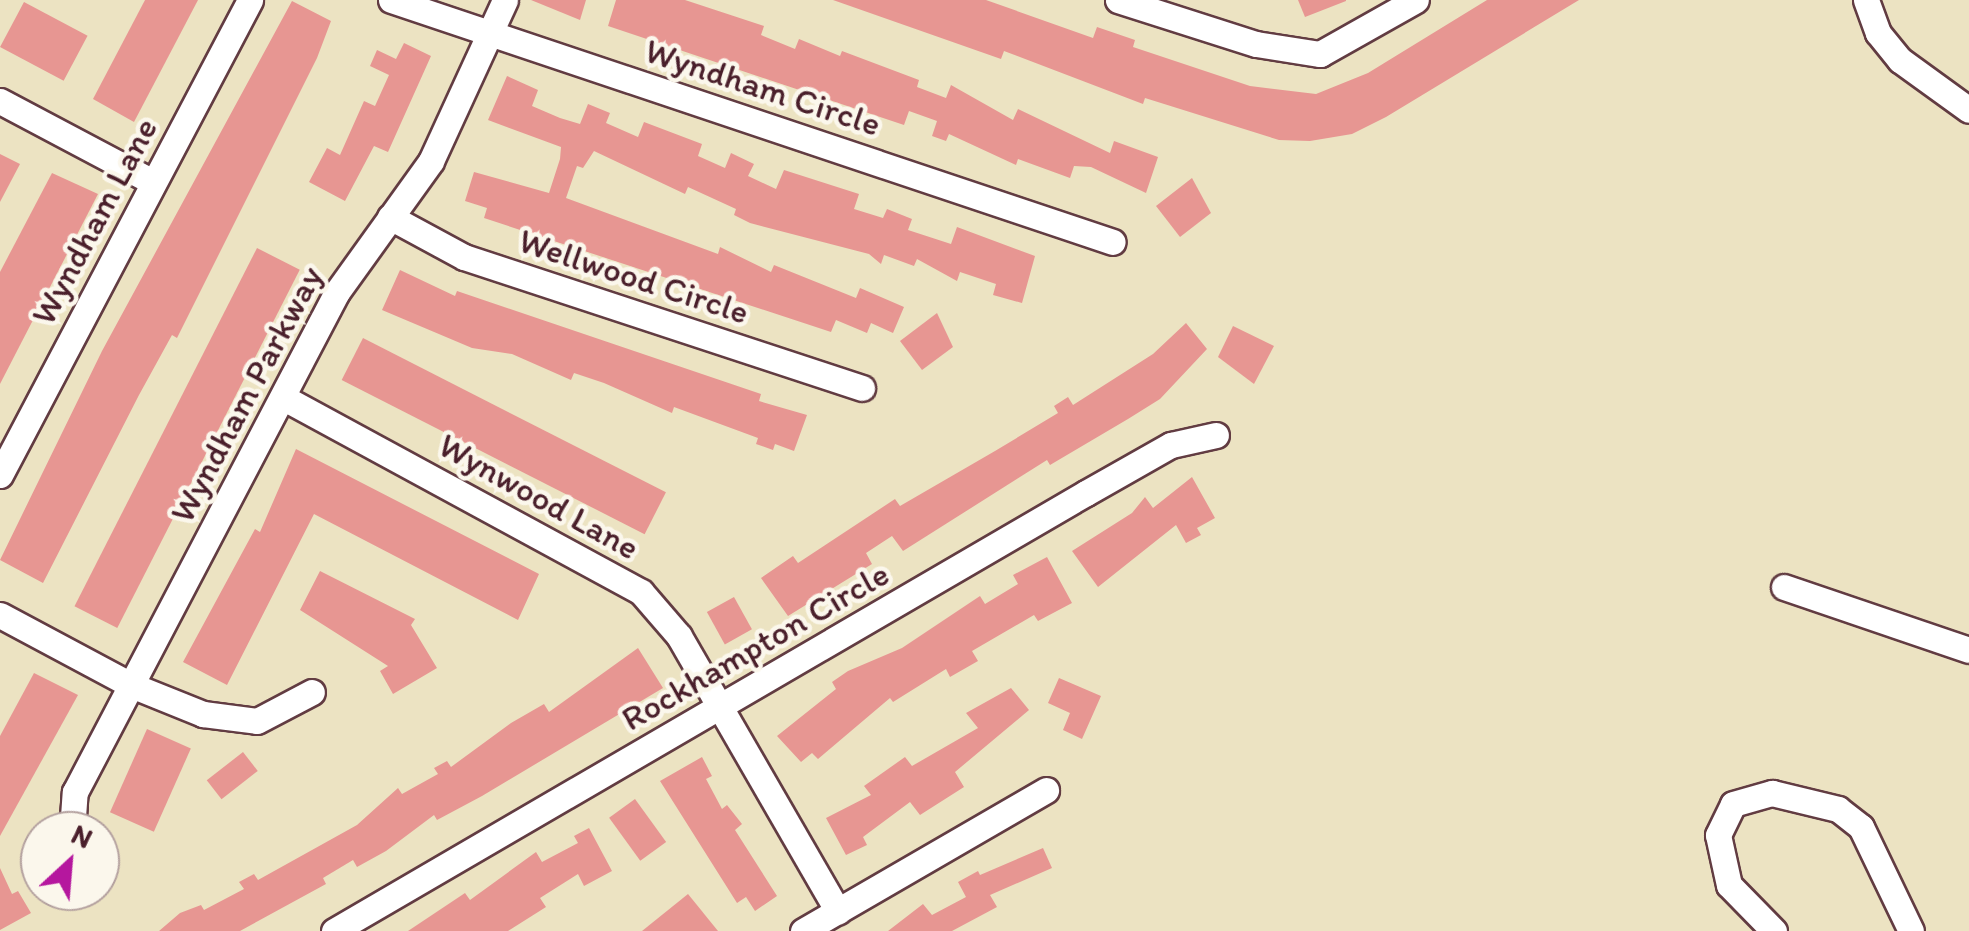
<!DOCTYPE html>
<html>
<head>
<meta charset="utf-8">
<style>
	body { margin:0 }
	#map { position:relative; width:1969px; height:931px; overflow:hidden; background:#ece3c2; font-family:Itim,sans-serif }
	div>[style] { position:absolute }
	.building>* { inset:0; background:#e79692; transform-origin:0 0 }
	.roads { filter:drop-shadow(2px 0 #623c42) drop-shadow(-2px 0 #623c42) drop-shadow(0 2px #623c42) drop-shadow(0 -2px #623c42) }
	.minor>* { height:25px; margin:-12.5px; padding:0 12.5px; transform-origin:12.5px; border-radius:12.5px; background:#fff }
	span { translate:-50% -50%; white-space:nowrap; text-align:center; line-height:1.15; -webkit-text-stroke:9px #fbf7ec; paint-order:stroke }
	.street-label { font-size:35px; color:#4a1f2b }
	.north { position:absolute; left:20px; top:811px; width:100px; height:100px; box-sizing:border-box; background:#fbf7ec; border:2px solid #b4a19f; border-radius:50%; rotate:26deg; font-size:28px; font-weight:700; line-height:40px; text-align:center; color:#4a1f2b }
	.north::after { content:''; display:block; margin:auto; width:35px; height:45px; background:#b5179e; clip-path:polygon(50% 0,100% 100%,50% 72%,0 100%) }
</style>
</head>
<body>
<div id="map">
	<div class="building">
		<div style="clip-path:polygon(145px 0,198px 0,134px 122px,93px 99px)"></div>
		<div style="clip-path:polygon(531px 0,586px 0,580px 20px)"></div>
		<div style="clip-path:polygon(616px 0,685px 0,764px 26px,761px 35px,795px 49px,799px 39px,840px 56px,842px 51px,919px 80px,917px 87px,946px 98px,951px 85px,1013px 120px,1018px 109px,1110px 153px,1114px 141px,1158px 157px,1146px 193px,1091px 167px,1074px 166px,1070px 178px,1018px 159px,1016px 165px,949px 134px,946px 141px,932px 136px,937px 121px,909px 111px,904px 125px,608px 26px)"></div>
		<div style="clip-path:polygon(833px 0,986px 0,1093px 38px,1097px 27px,1135px 40px,1133px 47px,1250px 86px,1316px 94px,1368px 73px,1487px 0,1579px 0,1386px 117px,1352px 134px,1310px 141px,1279px 140px,1145px 98px,1143px 104px,1004px 51px,1001px 59px)"></div>
		<div style="clip-path:polygon(1298px 0,1346px 0,1346px 1px,1305px 17px)"></div>
		<div style="clip-path:polygon(292px 1px,331px 21px,317px 58px,177px 338px,172px 335px,139px 395px,43px 583px,0 560px,102px 351px)"></div>
		<div style="left:24px;top:2px;width:72px;height:51px;rotate:28deg"></div>
		<div style="clip-path:polygon(404px 43px,431px 56px,388px 152px,374px 146px,345px 201px,309px 182px,327px 148px,340px 155px,364px 101px,375px 106px,389px 75px,370px 66px,377px 50px,396px 59px)"></div>
		<div style="clip-path:polygon(507px 76px,538px 90px,532px 106px,560px 118px,580px 124px,588px 104px,610px 113px,606px 123px,638px 137px,644px 122px,702px 144px,698px 156px,725px 168px,731px 153px,754px 164px,748px 176px,776px 189px,784px 170px,859px 194px,854px 209px,883px 218px,887px 209px,912px 219px,908px 230px,951px 244px,957px 227px,1035px 256px,1022px 303px,993px 295px,996px 284px,960px 272px,957px 281px,917px 259px,914px 266px,884px 255px,881px 264px,869px 254px,750px 223px,734px 215px,736px 209px,688px 187px,685px 194px,594px 151px,583px 168px,577px 166px,566px 198px,718px 254px,720px 247px,771px 272px,774px 265px,856px 298px,860px 288px,904px 307px,893px 333px,871px 323px,867px 333px,836px 320px,831px 332px,484px 218px,487px 208px,465px 201px,474px 172px,549px 193px,560px 159px,561px 147px,488px 120px)"></div>
		<div style="clip-path:polygon(0 154px,20px 164px,0 202px)"></div>
		<div style="clip-path:polygon(52px 173px,98px 194px,0 384px,0 272px)"></div>
		<div style="clip-path:polygon(1192px 178px,1211px 213px,1180px 237px,1156px 206px)"></div>
		<div style="left:257px;top:248px;width:48px;height:402px;rotate:27deg"></div>
		<div style="clip-path:polygon(400px 270px,455px 296px,457px 291px,761px 394px,759px 401px,807px 415px,794px 451px,775px 444px,773px 450px,756px 444px,758px 438px,674px 407px,672px 413px,604px 383px,574px 373px,571px 380px,512px 354px,472px 348px,382px 310px)"></div>
		<div style="clip-path:polygon(937px 313px,953px 347px,922px 370px,900px 341px)"></div>
		<div style="clip-path:polygon(1186px 323px,1207px 349px,1160px 399px,1128px 419px,1050px 465px,1047px 460px,903px 551px,892px 536px,866px 553px,872px 564px,788px 616px,761px 578px,793px 556px,798px 563px,895px 499px,900px 506px,995px 451px,1058px 413px,1054px 406px,1068px 397px,1073px 405px,1153px 354px)"></div>
		<div style="clip-path:polygon(1233px 326px,1274px 346px,1254px 384px,1218px 357px)"></div>
		<div style="left:363px;top:338px;width:340px;height:47px;rotate:27deg"></div>
		<div style="clip-path:polygon(296px 449px,539px 574px,518px 620px,314px 514px,227px 685px,183px 662px,255px 529px,260px 532px)"></div>
		<div style="clip-path:polygon(1192px 477px,1215px 518px,1197px 528px,1201px 535px,1186px 543px,1176px 525px,1098px 587px,1072px 551px,1132px 513px,1145px 497px,1153px 508px)"></div>
		<div style="clip-path:polygon(1047px 557px,1072px 603px,1038px 621px,1034px 615px,972px 651px,978px 661px,950px 677px,946px 669px,893px 702px,890px 698px,818px 759px,812px 753px,801px 762px,777px 736px,836px 689px,832px 682px,848px 671px,902px 648px,980px 596px,985px 604px,1018px 584px,1013px 575px)"></div>
		<div style="clip-path:polygon(320px 571px,415px 619px,411px 625px,437px 668px,393px 694px,380px 671px,388px 666px,300px 610px)"></div>
		<div style="left:734px;top:597px;width:37px;height:31px;rotate:61deg"></div>
		<div style="clip-path:polygon(638px 648px,663px 688px,482px 796px,437px 820px,434px 815px,386px 851px,357px 867px,353px 860px,323px 878px,326px 884px,240px 931px,159px 931px,180px 913px,201px 905px,204px 910px,244px 889px,239px 882px,254px 874px,258px 880px,357px 825px,398px 788px,402px 794px,438px 774px,434px 768px,447px 761px,451px 767px,511px 723px,544px 704px,549px 712px)"></div>
		<div style="clip-path:polygon(34px 673px,78px 695px,0 836px,0 736px)"></div>
		<div style="clip-path:polygon(1059px 678px,1101px 696px,1082px 739px,1063px 730px,1070px 713px,1048px 703px)"></div>
		<div style="clip-path:polygon(1011px 688px,1029px 710px,955px 772px,964px 787px,920px 815px,910px 802px,863px 837px,867px 845px,846px 855px,826px 818px,871px 795px,864px 786px,905px 757px,912px 766px,978px 728px,966px 713px)"></div>
		<div style="left:147px;top:729px;width:48px;height:91px;rotate:24deg"></div>
		<div style="left:243px;top:752px;width:24px;height:46px;rotate:52deg"></div>
		<div style="clip-path:polygon(702px 757px,712px 776px,706px 779px,722px 809px,727px 805px,742px 824px,735px 830px,777px 896px,755px 911px,746px 897px,737px 903px,660px 781px)"></div>
		<div style="left:635px;top:799px;width:53px;height:32px;rotate:54deg"></div>
		<div style="clip-path:polygon(589px 828px,612px 871px,584px 886px,578px 874px,540px 898px,546px 907px,508px 931px,408px 931px,465px 893px,470px 900px,536px 852px,542px 862px,578px 843px,574px 836px)"></div>
		<div style="clip-path:polygon(1043px 848px,1052px 868px,990px 895px,997px 907px,952px 931px,888px 931px,923px 904px,932px 915px,966px 897px,958px 882px,978px 871px,980px 875px)"></div>
		<div style="clip-path:polygon(0 868px,12px 894px,18px 891px,31px 913px,0 930px)"></div>
		<div style="clip-path:polygon(688px 894px,718px 931px,642px 931px)"></div>
	</div>
	<div class="roads">
		<div class="minor">
			<div style="left:391px;top:0;width:761px;rotate:18.53deg"></div>
			<div style="left:1118px;top:0;width:145px;rotate:17.7deg"></div>
			<div style="left:1256px;top:44px;width:65px;rotate:8.9deg"></div>
			<div style="left:1320px;top:54px;width:110px;rotate:-29.4deg"></div>
			<div style="left:1866px;top:0;width:35px;rotate:70deg"></div>
			<div style="left:1878px;top:33px;width:35px;rotate:51deg"></div>
			<div style="left:1900px;top:60px;width:85px;rotate:35.9deg"></div>
			<div style="left:0;top:101px;width:173px;rotate:27.9deg"></div>
			<div style="left:390px;top:217px;width:84px;rotate:28.4deg"></div>
			<div style="left:464px;top:257px;width:419px;rotate:18.2deg"></div>
			<div style="left:284px;top:398px;width:406px;rotate:28.5deg"></div>
			<div style="left:641px;top:592px;width:58px;rotate:49.2deg"></div>
			<div style="left:679px;top:636px;width:318px;rotate:60deg"></div>
			<div style="left:0;top:475px;width:537px;rotate:-62.24deg"></div>
			<div style="left:1784px;top:587px;width:195px;rotate:18.8deg"></div>
			<div style="left:0;top:615px;width:149px;rotate:28.1deg"></div>
			<div style="left:131px;top:685px;width:78px;rotate:21.9deg"></div>
			<div style="left:203px;top:714px;width:54px;rotate:7.4deg"></div>
			<div style="left:257px;top:721px;width:62px;rotate:-27.8deg"></div>
			<div style="left:72px;top:831px;width:39px;rotate:-86deg"></div>
			<div style="left:75px;top:792px;width:564px;rotate:-62.35deg"></div>
			<div style="left:337px;top:292px;width:161px;rotate:-54.3deg"></div>
			<div style="left:431px;top:161px;width:177px;rotate:-65.3deg"></div>
			<div style="left:334px;top:931px;width:870px;rotate:-30.22deg"></div>
			<div style="left:1086px;top:493px;width:98px;rotate:-29.5deg"></div>
			<div style="left:1171px;top:445px;width:46px;rotate:-12.5deg"></div>
			<div style="left:803px;top:931px;width:281px;rotate:-30.1deg"></div>
			<div style="left:1774px;top:931px;width:64px;rotate:-134.4deg"></div>
			<div style="left:1729px;top:885px;width:51px;rotate:-102.4deg"></div>
			<div style="left:1718px;top:835px;width:34px;rotate:-64deg"></div>
			<div style="left:1733px;top:804px;width:41px;rotate:-15.8deg"></div>
			<div style="left:1772px;top:793px;width:68px;rotate:13.6deg"></div>
			<div style="left:1838px;top:809px;width:29px;rotate:38deg"></div>
			<div style="left:1861px;top:827px;width:115px;rotate:64.3deg"></div>
		</div>
	</div>
	<div class="street-label">
		<span style="left:763px;top:87px;rotate:18deg">Wyndham Circle</span>
		<span style="left:94px;top:221px;rotate:-62deg">Wyndham Lane</span>
		<span style="left:634px;top:276px;rotate:18deg">Wellwood Circle</span>
		<span style="left:246px;top:394px;rotate:-62deg">Wyndham Parkway</span>
		<span style="left:539px;top:496px;rotate:29deg">Wynwood Lane</span>
		<span style="left:755px;top:646px;rotate:-30deg">Rockhampton Circle</span>
	</div>
	<div class="north">N</div>
</div>
</body>
</html>
